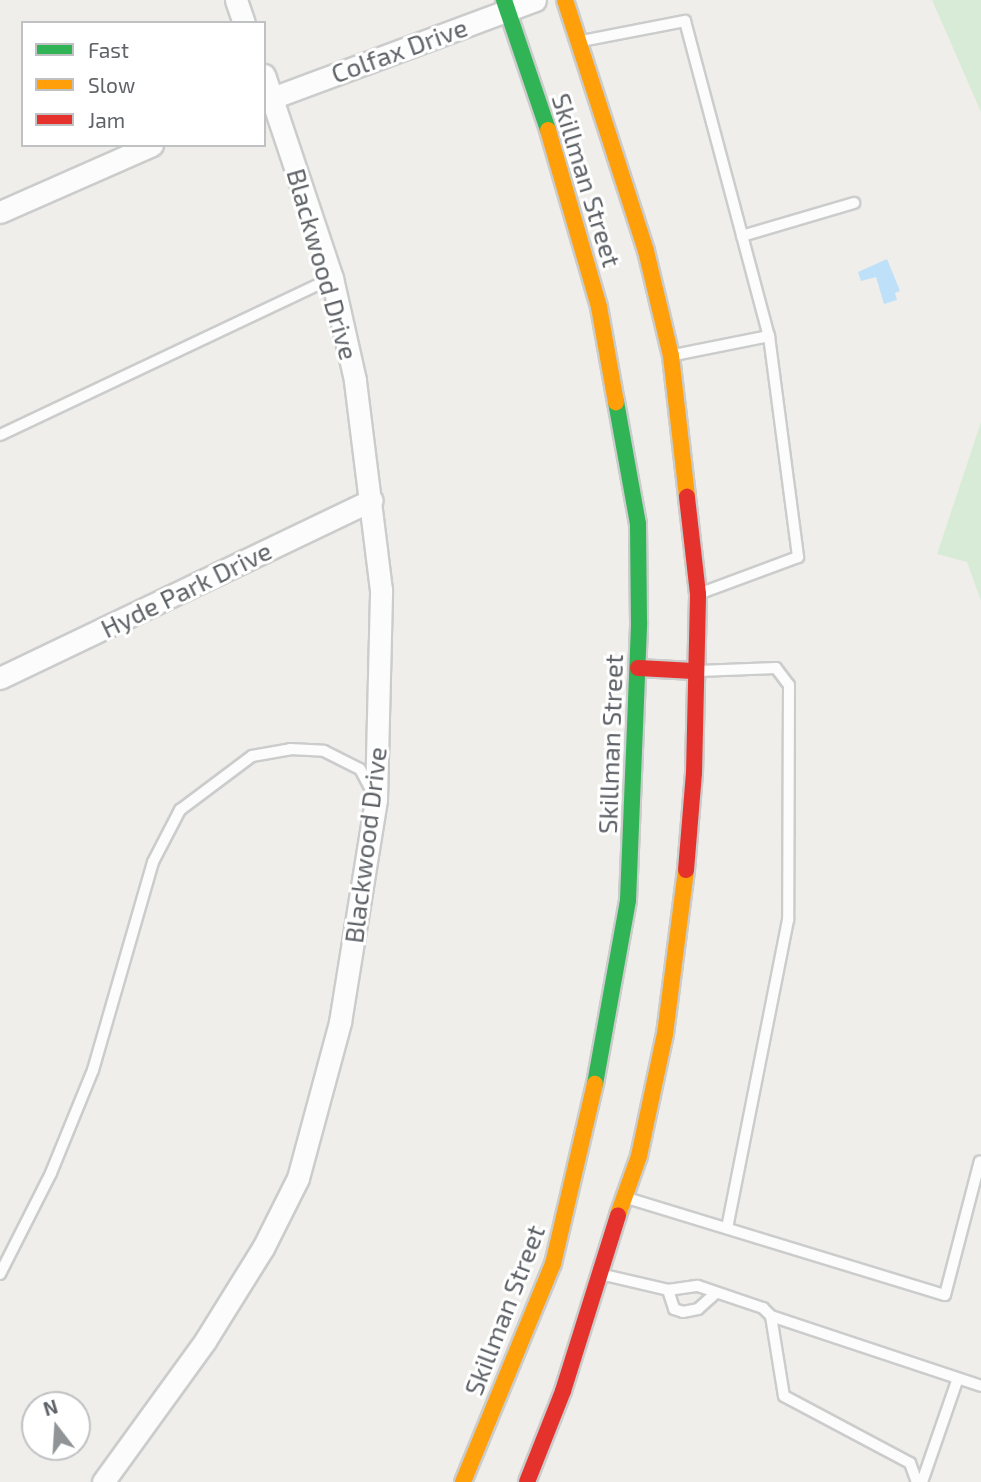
<!DOCTYPE html>
<html>
<head>
<meta charset="utf-8">
<style>
	body { margin:0 }
	#map { position:relative; width:981px; height:1482px; overflow:hidden; background:#efeeea; font-family:"Exo 2",sans-serif }
	div>[style] { position:absolute }
	.green>* { inset:0; background:#d8ebd6 }
	.water>* { inset:0; background:#bfe0f9 }
	.roads { filter:drop-shadow(2px 0 #cbcccc) drop-shadow(-2px 0 #cbcccc) drop-shadow(0 2px #cbcccc) drop-shadow(0 -2px #cbcccc) }
	.lane>* { height:10px; margin:-5px; padding:0 5px; transform-origin:5px; border-radius:5px; background:#fdfcfc }
	.street>* { height:21px; margin:-10.5px; padding:0 10.5px; transform-origin:10.5px; border-radius:10.5px; background:#fdfcfc }
	.fast>* { height:16px; margin:-8px; padding:0 8px; transform-origin:8px; border-radius:8px; background:#30b455 }
	.slow>* { height:16px; margin:-8px; padding:0 8px; transform-origin:8px; border-radius:8px; background:#ff9f0a }
	.jam>* { height:16px; margin:-8px; padding:0 8px; transform-origin:8px; border-radius:8px; background:#e5322d }
	span { translate:-50% -50%; white-space:nowrap; text-align:center; line-height:1.15; -webkit-text-stroke:6px #fff; paint-order:stroke }
	.street-label { font-size:26px; color:#5f6368 }
	.legend { position:absolute; left:21px; top:21px; width:245px; height:126px; box-sizing:border-box; background:#fff; border:2px solid #bfc1c3; margin:0; padding:9px 12px; list-style:none; font-size:21px; color:#5f6368 }
	.legend li { display:flex; align-items:center; gap:14px; height:35px }
	.legend b { width:35px; border:2px solid #bfc1c3 }
	.north { position:absolute; left:21px; top:1391px; width:70px; height:70px; box-sizing:border-box; background:#fff; border:2px solid #bfc1c3; border-radius:50%; rotate:343deg; font-size:19px; font-weight:700; line-height:28px; text-align:center; color:#5f6368 }
	.north::after { content:''; display:block; margin:auto; width:24px; height:32px; background:#919496; clip-path:polygon(50% 0,100% 100%,50% 72%,0 100%) }
</style>
</head>
<body>
<div id="map">
	<div class="green">
		<div style="clip-path:polygon(932px 0,981px 0,981px 112px)"></div>
		<div style="clip-path:polygon(981px 422px,981px 601px,967px 562px,937px 554px)"></div>
	</div>
	<div class="water">
		<div style="clip-path:polygon(887px 259px,900px 291px,895px 293px,897px 300px,884px 304px,876px 277px,861px 281px,858px 272px)"></div>
	</div>
	<div class="roads">
		<div class="lane">
			<div style="left:582px;top:41px;width:105px;rotate:-11deg"></div>
			<div style="left:685px;top:21px;width:326px;rotate:75.1deg"></div>
			<div style="left:769px;top:336px;width:223px;rotate:82.5deg"></div>
			<div style="left:798px;top:557px;width:103px;rotate:159.6deg"></div>
			<div style="left:742px;top:236px;width:117px;rotate:-16.4deg"></div>
			<div style="left:674px;top:355px;width:97px;rotate:-11.3deg"></div>
			<div style="left:0;top:435px;width:367px;rotate:-25.3deg"></div>
			<div style="left:698px;top:671px;width:78px;rotate:-2.2deg"></div>
			<div style="left:776px;top:668px;width:21px;rotate:53deg"></div>
			<div style="left:789px;top:685px;width:235px;rotate:90.2deg"></div>
			<div style="left:788px;top:920px;width:314px;rotate:101.2deg"></div>
			<div style="left:627px;top:1198px;width:332px;rotate:17deg"></div>
			<div style="left:945px;top:1295px;width:138px;rotate:-75.4deg"></div>
			<div style="left:0;top:1274px;width:113px;rotate:-63.2deg"></div>
			<div style="left:51px;top:1173px;width:111px;rotate:-67.8deg"></div>
			<div style="left:93px;top:1070px;width:216px;rotate:-73.9deg"></div>
			<div style="left:153px;top:862px;width:59px;rotate:-62.6deg"></div>
			<div style="left:180px;top:810px;width:90px;rotate:-36.9deg"></div>
			<div style="left:252px;top:756px;width:39px;rotate:-10deg"></div>
			<div style="left:290px;top:749px;width:34px;rotate:3deg"></div>
			<div style="left:324px;top:751px;width:40px;rotate:26.6deg"></div>
			<div style="left:360px;top:769px;width:26px;rotate:62deg"></div>
			<div style="left:600px;top:1274px;width:70px;rotate:13.2deg"></div>
			<div style="left:668px;top:1290px;width:30px;rotate:-8deg"></div>
			<div style="left:698px;top:1286px;width:69px;rotate:18.7deg"></div>
			<div style="left:763px;top:1308px;width:11px;rotate:45deg"></div>
			<div style="left:771px;top:1316px;width:81px;rotate:80.8deg"></div>
			<div style="left:784px;top:1396px;width:143px;rotate:28deg"></div>
			<div style="left:910px;top:1463px;width:20px;rotate:70deg"></div>
			<div style="left:668px;top:1290px;width:20px;rotate:72deg"></div>
			<div style="left:674px;top:1309px;width:9px;rotate:18deg"></div>
			<div style="left:683px;top:1312px;width:15px;rotate:-11deg"></div>
			<div style="left:698px;top:1309px;width:24px;rotate:-42deg"></div>
			<div style="left:771px;top:1316px;width:221px;rotate:18.4deg"></div>
			<div style="left:922px;top:1482px;width:107px;rotate:-70.9deg"></div>
		</div>
		<div class="street">
			<div style="left:236px;top:0;width:24px;rotate:71deg"></div>
			<div style="left:264px;top:101px;width:289px;rotate:-20.4deg"></div>
			<div style="left:0;top:212px;width:166px;rotate:-23.8deg"></div>
			<div style="left:0;top:678px;width:412px;rotate:-25.6deg"></div>
			<div style="left:103px;top:1482px;width:174px;rotate:-54.1deg"></div>
			<div style="left:205px;top:1341px;width:110px;rotate:-58.1deg"></div>
			<div style="left:263px;top:1248px;width:78px;rotate:-63.4deg"></div>
			<div style="left:298px;top:1178px;width:162px;rotate:-74.9deg"></div>
			<div style="left:340px;top:1022px;width:226px;rotate:-80.8deg"></div>
			<div style="left:376px;top:799px;width:209px;rotate:-88.6deg"></div>
			<div style="left:381px;top:590px;width:212px;rotate:-97.1deg"></div>
			<div style="left:355px;top:380px;width:105px;rotate:-102.7deg"></div>
			<div style="left:332px;top:278px;width:214px;rotate:-108.5deg"></div>
		</div>
		<div class="fast">
			<div style="left:504px;top:0;width:137px;rotate:71.3deg"></div>
			<div style="left:595px;top:1084px;width:187px;rotate:-79.8deg"></div>
			<div style="left:628px;top:900px;width:278px;rotate:-87.7deg"></div>
			<div style="left:639px;top:622px;width:98px;rotate:-90.6deg"></div>
			<div style="left:638px;top:524px;width:124px;rotate:-100.2deg"></div>
		</div>
		<div class="slow">
			<div style="left:565px;top:0;width:264px;rotate:72.1deg"></div>
			<div style="left:646px;top:251px;width:108px;rotate:76.6deg"></div>
			<div style="left:671px;top:356px;width:142px;rotate:83.5deg"></div>
			<div style="left:548px;top:130px;width:184px;rotate:73.9deg"></div>
			<div style="left:599px;top:307px;width:97px;rotate:79.9deg"></div>
			<div style="left:618px;top:1215px;width:63px;rotate:-70.4deg"></div>
			<div style="left:639px;top:1156px;width:125px;rotate:-78deg"></div>
			<div style="left:665px;top:1034px;width:165px;rotate:-82.7deg"></div>
			<div style="left:463px;top:1482px;width:236px;rotate:-67.6deg"></div>
			<div style="left:553px;top:1264px;width:185px;rotate:-76.9deg"></div>
		</div>
		<div class="jam">
			<div style="left:638px;top:668px;width:56px;rotate:3.1deg"></div>
			<div style="left:686px;top:870px;width:97px;rotate:-85.3deg"></div>
			<div style="left:694px;top:773px;width:179px;rotate:-88.7deg"></div>
			<div style="left:698px;top:594px;width:98px;rotate:-96.5deg"></div>
			<div style="left:527px;top:1482px;width:98px;rotate:-68.4deg"></div>
			<div style="left:563px;top:1391px;width:184px;rotate:-72.6deg"></div>
		</div>
	</div>
	<div class="street-label">
		<span style="left:399px;top:50px;rotate:-20deg">Colfax Drive</span>
		<span style="left:587px;top:180px;rotate:73deg">Skillman Street</span>
		<span style="left:323px;top:264px;rotate:74deg">Blackwood Drive</span>
		<span style="left:186px;top:589px;rotate:-26deg">Hyde Park Drive</span>
		<span style="left:610px;top:744px;rotate:-88deg">Skillman Street</span>
		<span style="left:365px;top:845px;rotate:-83deg">Blackwood Drive</span>
		<span style="left:504px;top:1310px;rotate:-69deg">Skillman Street</span>
	</div>
	<ul class="legend">
	<li><b style="height:9px;background:#30b455"></b>Fast</li>
	<li><b style="height:9px;background:#ff9f0a"></b>Slow</li>
	<li><b style="height:9px;background:#e5322d"></b>Jam</li>
	</ul>
	<div class="north">N</div>
</div>
</body>
</html>
